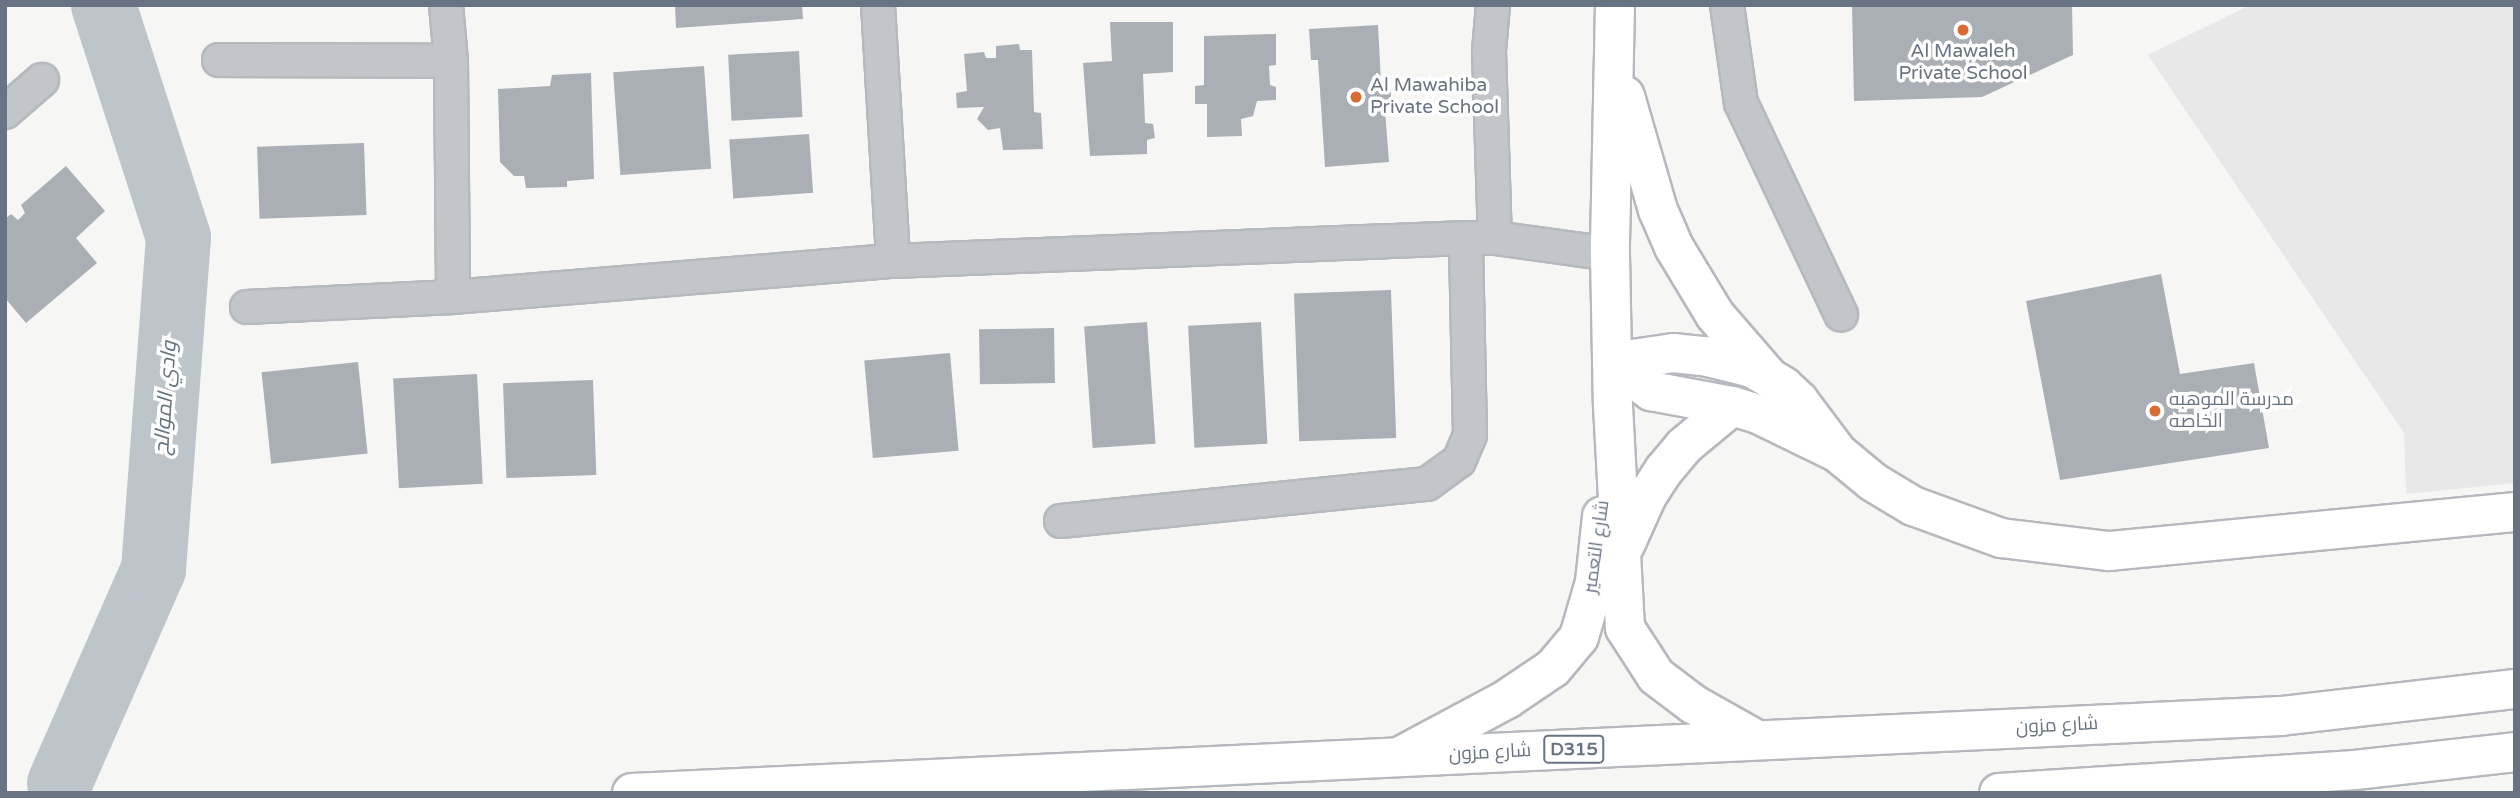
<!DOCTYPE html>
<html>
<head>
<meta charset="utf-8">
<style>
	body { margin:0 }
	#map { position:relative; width:2520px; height:798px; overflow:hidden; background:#f6f7f4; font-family:"Varela Round",Cairo,sans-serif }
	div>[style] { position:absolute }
	.built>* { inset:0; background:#e7e8e7 }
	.river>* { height:65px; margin:-32.5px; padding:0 32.5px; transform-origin:32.5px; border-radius:32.5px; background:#bdc4ca }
	.building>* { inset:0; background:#a9afb5; transform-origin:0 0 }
	.roads { filter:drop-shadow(2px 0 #b5b9bd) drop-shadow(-2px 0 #b5b9bd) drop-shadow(0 2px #b5b9bd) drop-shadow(0 -2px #b5b9bd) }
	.street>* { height:32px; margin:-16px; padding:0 16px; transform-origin:16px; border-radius:16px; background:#c2c5c9 }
	.secondary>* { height:38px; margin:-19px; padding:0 19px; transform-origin:19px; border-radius:19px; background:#fff }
	.primary>* { height:38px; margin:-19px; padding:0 19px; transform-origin:19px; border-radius:19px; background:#fff }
	.dots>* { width:19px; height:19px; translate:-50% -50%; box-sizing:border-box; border:4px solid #fff; border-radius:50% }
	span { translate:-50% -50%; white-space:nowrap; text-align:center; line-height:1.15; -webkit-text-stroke:7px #fff; paint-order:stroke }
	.shield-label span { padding:2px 5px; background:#fff; border:2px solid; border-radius:5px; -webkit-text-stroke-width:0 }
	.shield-label { font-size:18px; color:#687483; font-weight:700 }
	.poi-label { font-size:19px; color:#687483 }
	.left { translate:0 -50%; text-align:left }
	.street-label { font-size:19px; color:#687483 }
	.water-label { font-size:21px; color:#63747f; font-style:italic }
	.frame { position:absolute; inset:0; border:7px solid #687483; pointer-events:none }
</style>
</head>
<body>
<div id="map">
	<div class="built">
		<div style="clip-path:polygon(2250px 5px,2515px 5px,2515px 483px,2406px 494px,2404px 433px,2148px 55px)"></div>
	</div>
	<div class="river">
		<div style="left:59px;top:783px;width:234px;rotate:-66.3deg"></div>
		<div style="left:153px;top:569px;width:333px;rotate:-85.7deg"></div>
		<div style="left:178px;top:237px;width:244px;rotate:-107.9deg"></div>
	</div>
	<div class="building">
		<div style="clip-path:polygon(675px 5px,802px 5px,803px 19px,676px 28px)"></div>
		<div style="clip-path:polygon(1852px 5px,2072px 5px,2073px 55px,1982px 97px,1854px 101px)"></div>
		<div style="clip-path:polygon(1110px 22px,1173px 22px,1173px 72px,1143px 74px,1145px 123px,1153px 124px,1155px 138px,1147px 140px,1147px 154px,1090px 156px,1083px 63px,1112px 61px)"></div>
		<div style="clip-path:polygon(1378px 25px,1381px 82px,1390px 83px,1392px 111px,1385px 111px,1389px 162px,1325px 167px,1318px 60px,1311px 60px,1309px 29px)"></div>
		<div style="clip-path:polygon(1276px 34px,1276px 65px,1269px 66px,1270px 85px,1276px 87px,1276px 100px,1257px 101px,1253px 116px,1241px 119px,1242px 136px,1207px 137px,1207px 104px,1195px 104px,1195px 86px,1204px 85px,1204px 36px)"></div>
		<div style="clip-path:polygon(1019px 44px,1020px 50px,1032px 50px,1034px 112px,1041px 113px,1043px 149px,1003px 150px,1000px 128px,988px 130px,977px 119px,984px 107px,957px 108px,956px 93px,967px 91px,964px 54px,984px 52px,986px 58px,996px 58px,996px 46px)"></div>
		<div style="left:799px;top:51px;width:66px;height:71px;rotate:87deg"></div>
		<div style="left:704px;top:66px;width:103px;height:91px;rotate:86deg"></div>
		<div style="clip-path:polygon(591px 73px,594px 179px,567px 181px,567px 187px,526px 188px,524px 176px,514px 176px,500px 162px,498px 89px,550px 86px,552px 75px)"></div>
		<div style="left:809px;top:134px;width:59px;height:80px;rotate:86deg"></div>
		<div style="left:364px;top:143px;width:72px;height:107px;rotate:88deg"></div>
		<div style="clip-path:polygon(66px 166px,105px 211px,76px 238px,97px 263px,26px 323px,5px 298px,5px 219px,11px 214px,18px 220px,25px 213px,21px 205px)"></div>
		<div style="clip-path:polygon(2161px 274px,2180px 374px,2254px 363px,2269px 448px,2060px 480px,2026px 301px)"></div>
		<div style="left:1391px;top:290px;width:148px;height:97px;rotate:88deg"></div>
		<div style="left:1147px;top:322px;width:122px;height:63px;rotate:86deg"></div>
		<div style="left:1261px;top:322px;width:122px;height:73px;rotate:87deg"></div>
		<div style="left:1054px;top:328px;width:55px;height:75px;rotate:89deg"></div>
		<div style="left:950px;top:353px;width:98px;height:86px;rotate:85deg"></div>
		<div style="left:358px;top:362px;width:92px;height:97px;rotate:84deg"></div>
		<div style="left:477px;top:374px;width:110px;height:84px;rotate:87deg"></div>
		<div style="left:593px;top:380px;width:95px;height:90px;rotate:88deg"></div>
	</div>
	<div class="roads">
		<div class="street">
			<div style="left:446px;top:5px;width:56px;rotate:84.9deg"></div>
			<div style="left:451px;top:61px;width:236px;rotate:89.5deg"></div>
			<div style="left:878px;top:5px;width:256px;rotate:86.6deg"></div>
			<div style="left:1493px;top:5px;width:46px;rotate:95deg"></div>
			<div style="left:1489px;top:51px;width:187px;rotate:88.2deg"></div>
			<div style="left:1727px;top:5px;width:99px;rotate:81.9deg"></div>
			<div style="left:1741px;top:103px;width:234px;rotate:64.7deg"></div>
			<div style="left:219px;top:60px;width:232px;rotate:0.2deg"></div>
			<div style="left:5px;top:112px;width:49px;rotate:-40.9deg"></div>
			<div style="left:247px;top:307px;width:206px;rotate:-2.8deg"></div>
			<div style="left:453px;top:297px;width:441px;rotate:-4.7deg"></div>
			<div style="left:893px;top:261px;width:573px;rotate:-2.3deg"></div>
			<div style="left:1466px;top:238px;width:29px"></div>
			<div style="left:1495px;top:238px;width:116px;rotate:7.9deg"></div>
			<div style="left:1061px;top:521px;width:368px;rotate:-5.8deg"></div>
			<div style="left:1427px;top:484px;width:39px;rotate:-36deg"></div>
			<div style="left:1459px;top:461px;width:28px;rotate:-67deg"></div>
			<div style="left:1470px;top:435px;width:197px;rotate:-91.2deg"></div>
		</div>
		<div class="secondary">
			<div style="left:1615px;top:5px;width:249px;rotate:91.2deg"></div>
			<div style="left:1610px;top:254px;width:152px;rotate:88.9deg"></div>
			<div style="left:1613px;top:406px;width:222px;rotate:86.9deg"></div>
			<div style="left:1625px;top:628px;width:57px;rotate:57.1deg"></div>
			<div style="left:1656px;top:676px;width:46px;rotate:37.1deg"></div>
			<div style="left:1693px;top:704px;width:73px;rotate:29.4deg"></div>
			<div style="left:1625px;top:96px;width:119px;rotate:73.9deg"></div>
			<div style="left:1658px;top:210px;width:40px;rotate:66.6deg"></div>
			<div style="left:1674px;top:247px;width:79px;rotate:58.9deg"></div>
			<div style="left:1715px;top:315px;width:81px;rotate:49deg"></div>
			<div style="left:1612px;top:362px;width:49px;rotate:36.6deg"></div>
			<div style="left:1651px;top:391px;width:82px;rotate:10.5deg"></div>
			<div style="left:1732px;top:406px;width:27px;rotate:17deg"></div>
			<div style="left:1758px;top:414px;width:89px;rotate:26deg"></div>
			<div style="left:1838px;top:453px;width:45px;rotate:39.6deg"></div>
			<div style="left:1873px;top:482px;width:47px;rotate:31deg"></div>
			<div style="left:1913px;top:506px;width:94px;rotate:20deg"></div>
			<div style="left:2001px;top:538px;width:109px;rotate:6.9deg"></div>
			<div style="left:2109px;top:551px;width:408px;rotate:-5.5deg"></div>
			<div style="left:1612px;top:362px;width:62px;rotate:-8.4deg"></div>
			<div style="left:1673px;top:353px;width:31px;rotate:6deg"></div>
			<div style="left:1704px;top:356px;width:49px;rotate:14deg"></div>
			<div style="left:1752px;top:368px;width:36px;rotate:30deg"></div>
			<div style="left:1783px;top:386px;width:22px;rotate:43deg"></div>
			<div style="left:1799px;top:401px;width:60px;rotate:53.1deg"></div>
			<div style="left:1625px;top:545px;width:54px;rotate:-65.8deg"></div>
			<div style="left:1647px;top:496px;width:31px;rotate:-57deg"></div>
			<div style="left:1664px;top:470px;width:31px;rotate:-50deg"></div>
			<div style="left:1684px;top:446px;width:62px;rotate:-39.8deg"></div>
			<div style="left:1399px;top:757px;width:123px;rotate:-28.2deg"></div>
			<div style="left:1507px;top:699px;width:55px;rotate:-34deg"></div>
			<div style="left:1553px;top:668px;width:40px;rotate:-50deg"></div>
			<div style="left:1579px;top:637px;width:57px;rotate:-73.8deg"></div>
			<div style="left:1595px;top:582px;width:66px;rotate:-83.9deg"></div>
		</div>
		<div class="primary">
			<div style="left:632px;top:793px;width:1651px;rotate:-2.67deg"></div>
			<div style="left:2281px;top:716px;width:236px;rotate:-6.6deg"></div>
			<div style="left:1999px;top:793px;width:357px;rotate:-3.7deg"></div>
			<div style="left:2355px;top:770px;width:161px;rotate:-6.4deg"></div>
		</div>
	</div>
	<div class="dots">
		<div style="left:1963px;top:30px;background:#d86c33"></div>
		<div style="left:1356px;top:97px;background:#d86c33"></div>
		<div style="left:2155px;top:411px;background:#d86c33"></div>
	</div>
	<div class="shield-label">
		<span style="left:1574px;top:749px">D315</span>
	</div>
	<div class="poi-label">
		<span style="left:1963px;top:63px">Al Mawaleh<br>Private School</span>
		<span class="left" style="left:1370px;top:97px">Al Mawahiba<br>Private School</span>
		<span class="left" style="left:2169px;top:411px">مدرسة الموهبه<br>الخاصه</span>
	</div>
	<div class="street-label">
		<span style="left:1597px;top:547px;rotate:-82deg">شارع التعمير</span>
		<span style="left:2057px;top:726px;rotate:-3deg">شارع مزون</span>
		<span style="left:1490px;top:753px;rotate:-3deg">شارع مزون</span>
	</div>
	<div class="water-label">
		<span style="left:166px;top:398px;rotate:-86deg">وادي الموالح</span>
	</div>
	<div class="frame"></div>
</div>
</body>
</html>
